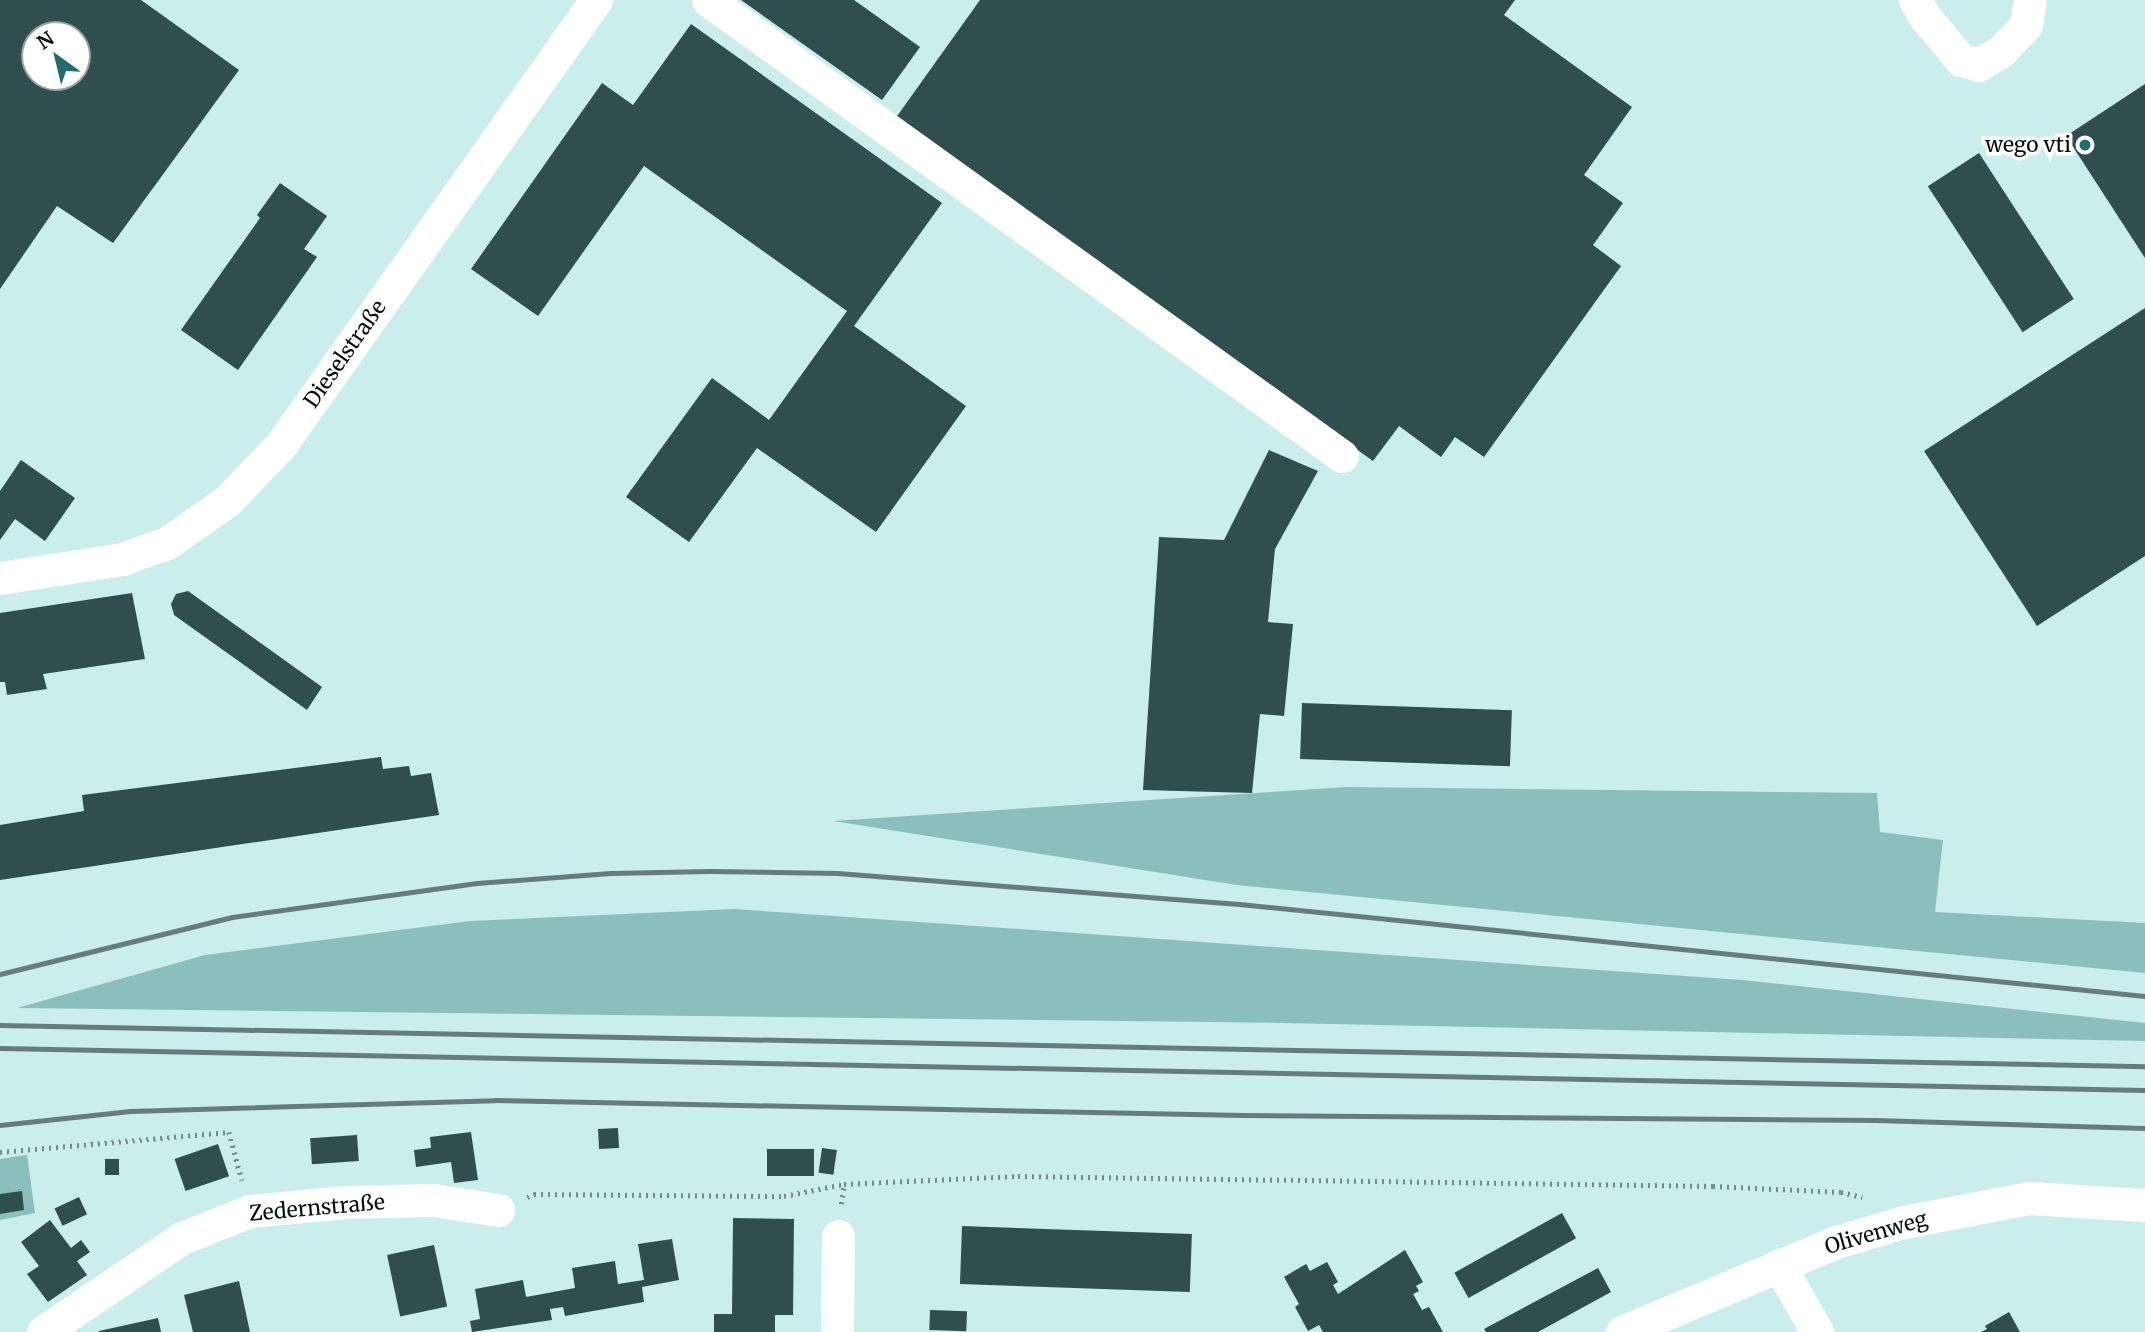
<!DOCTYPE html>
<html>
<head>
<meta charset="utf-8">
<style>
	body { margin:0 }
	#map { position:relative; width:2145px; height:1332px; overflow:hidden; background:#c9eeec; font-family:Merriweather,serif }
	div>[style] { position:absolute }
	.green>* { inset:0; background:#8bbfbc }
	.building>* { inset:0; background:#2e4f4e; transform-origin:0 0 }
	.path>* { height:4.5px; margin-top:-2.25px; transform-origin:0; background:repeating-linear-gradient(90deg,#728c8b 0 2px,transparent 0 7px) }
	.minor>* { height:33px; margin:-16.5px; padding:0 16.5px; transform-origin:16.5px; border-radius:16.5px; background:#fff }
	.rail>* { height:5px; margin:-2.5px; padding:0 2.5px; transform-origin:2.5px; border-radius:2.5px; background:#657d7c }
	.dots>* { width:19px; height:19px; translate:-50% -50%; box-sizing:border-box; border:4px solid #fff; border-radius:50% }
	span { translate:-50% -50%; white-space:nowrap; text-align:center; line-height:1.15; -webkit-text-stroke:7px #fff; paint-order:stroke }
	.poi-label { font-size:21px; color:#030f0f }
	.right { translate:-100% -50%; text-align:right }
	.street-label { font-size:21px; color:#030f0f }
	.north { position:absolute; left:21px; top:21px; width:70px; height:70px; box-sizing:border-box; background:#fff; border:2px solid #9a9f9f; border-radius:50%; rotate:326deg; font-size:19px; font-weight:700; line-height:28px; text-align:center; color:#030f0f }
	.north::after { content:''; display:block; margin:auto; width:24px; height:32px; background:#226d6b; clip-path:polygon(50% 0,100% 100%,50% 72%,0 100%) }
</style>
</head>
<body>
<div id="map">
	<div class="green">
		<div style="clip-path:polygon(1346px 787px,1877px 793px,1880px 832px,1943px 840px,1935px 912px,2145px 923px,2145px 973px,1237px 885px,833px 821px)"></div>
		<div style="clip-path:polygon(734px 909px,1742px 980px,2145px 1023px,2145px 1041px,1283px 1023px,17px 1008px,205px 955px,470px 921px)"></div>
		<div style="clip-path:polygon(27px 1155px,35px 1213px,0 1220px,0 1159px)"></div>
	</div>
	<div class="building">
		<div style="clip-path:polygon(evenodd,0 0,141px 0,239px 70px,113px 243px,57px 206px,0 289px,0 0,35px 35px,77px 35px,77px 77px,35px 77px,35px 35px)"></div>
		<div style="clip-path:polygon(741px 0,854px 0,920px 47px,882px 100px)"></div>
		<div style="clip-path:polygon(980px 0,1515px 0,1504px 15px,1632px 107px,1584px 175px,1623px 203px,1593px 245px,1621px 266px,1484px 457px,1455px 437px,1441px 457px,1399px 426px,1373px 461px,895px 119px)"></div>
		<div style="clip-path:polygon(691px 24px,942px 203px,854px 326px,966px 406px,876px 532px,757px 448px,689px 542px,626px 497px,712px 378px,769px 420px,847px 311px,644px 166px,538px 316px,471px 269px,602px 83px,633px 105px)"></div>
		<div style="clip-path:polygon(2145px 84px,2145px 258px,2066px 136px)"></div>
		<div style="left:1979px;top:153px;width:174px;height:61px;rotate:57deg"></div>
		<div style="clip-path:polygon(280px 183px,327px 216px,304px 249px,317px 257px,238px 370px,181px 330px,260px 218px,257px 215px)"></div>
		<div style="clip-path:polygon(2145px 308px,2145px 556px,2037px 626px,1924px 451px)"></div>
		<div style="clip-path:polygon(1269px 450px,1318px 471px,1275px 549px,1268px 622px,1293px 624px,1284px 716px,1260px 714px,1252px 793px,1143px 790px,1159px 537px,1224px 540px)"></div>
		<div style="clip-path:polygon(21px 460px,75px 498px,45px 541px,15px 519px,0 540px,0 491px)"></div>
		<div style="clip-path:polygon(188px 591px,322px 687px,307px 710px,174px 615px,171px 604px,176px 594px)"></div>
		<div style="clip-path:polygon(132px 593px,145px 659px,43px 674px,47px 689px,7px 695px,5px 682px,0 682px,0 613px)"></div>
		<div style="left:1302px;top:703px;width:210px;height:56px;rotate:2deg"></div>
		<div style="clip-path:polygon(381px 757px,383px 769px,409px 766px,411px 776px,431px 773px,439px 815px,0 880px,0 825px,84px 811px,82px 795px)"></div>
		<div style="left:618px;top:1128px;width:20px;height:20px;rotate:87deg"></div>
		<div style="clip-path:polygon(471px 1132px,478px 1180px,454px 1183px,451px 1162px,416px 1167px,414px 1150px,431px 1148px,430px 1137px)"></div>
		<div style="left:357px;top:1135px;width:26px;height:47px;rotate:86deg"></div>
		<div style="left:218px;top:1144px;width:34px;height:46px;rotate:71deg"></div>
		<div style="left:822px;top:1148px;width:15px;height:25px;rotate:8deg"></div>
		<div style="left:767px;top:1149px;width:47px;height:27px"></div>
		<div style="left:105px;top:1159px;width:14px;height:16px"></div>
		<div style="clip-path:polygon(22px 1191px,24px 1210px,0 1214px,0 1194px)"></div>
		<div style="left:79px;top:1197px;width:19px;height:27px;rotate:65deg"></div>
		<div style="left:1562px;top:1213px;width:29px;height:123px;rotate:61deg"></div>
		<div style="clip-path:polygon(733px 1218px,794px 1219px,793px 1315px,775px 1315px,775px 1332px,714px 1332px,714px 1314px,732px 1314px)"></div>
		<div style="clip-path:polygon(50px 1220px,71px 1248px,81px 1240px,90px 1252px,77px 1261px,87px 1275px,48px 1302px,27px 1274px,39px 1266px,21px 1242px)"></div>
		<div style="left:962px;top:1226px;width:230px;height:58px;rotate:2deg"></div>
		<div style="clip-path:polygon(672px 1239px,679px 1280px,642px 1287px,644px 1302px,565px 1316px,563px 1307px,550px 1309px,552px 1320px,472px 1332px,470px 1321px,480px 1319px,475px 1289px,523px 1280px,526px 1297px,575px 1288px,572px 1268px,615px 1261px,618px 1284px,644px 1280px,638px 1244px)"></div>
		<div style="left:434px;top:1245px;width:63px;height:48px;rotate:78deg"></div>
		<div style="clip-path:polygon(1405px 1250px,1423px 1282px,1416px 1286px,1419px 1291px,1413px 1294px,1422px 1310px,1429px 1307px,1443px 1332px,1323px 1332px,1319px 1325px,1308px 1331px,1295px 1307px,1299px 1304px,1284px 1277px,1306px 1264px,1310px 1271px,1327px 1262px,1338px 1282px,1333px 1285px,1338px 1294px)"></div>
		<div style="clip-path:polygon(1598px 1268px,1611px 1292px,1538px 1332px,1486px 1332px,1484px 1329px)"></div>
		<div style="clip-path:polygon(239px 1281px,250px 1332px,193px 1332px,184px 1295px)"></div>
		<div style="left:930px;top:1310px;width:37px;height:20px;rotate:2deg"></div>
		<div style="clip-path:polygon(2009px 1312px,2020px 1332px,1981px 1332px,1987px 1329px,1985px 1326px)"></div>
		<div style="clip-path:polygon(158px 1318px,161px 1332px,99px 1332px,99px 1331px)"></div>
	</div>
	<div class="path">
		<div style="left:0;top:1152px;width:230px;rotate:-5deg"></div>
		<div style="left:229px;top:1132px;width:50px;rotate:74.8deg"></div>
		<div style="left:527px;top:1197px;width:8px;rotate:-23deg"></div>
		<div style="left:534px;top:1194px;width:250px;rotate:0.5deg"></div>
		<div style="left:784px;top:1196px;width:61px;rotate:-11.3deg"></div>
		<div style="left:844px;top:1184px;width:174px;rotate:-2.6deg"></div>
		<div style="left:1018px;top:1176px;width:695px;rotate:0.82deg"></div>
		<div style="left:1713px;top:1186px;width:128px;rotate:2.7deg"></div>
		<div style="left:1841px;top:1192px;width:22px;rotate:13deg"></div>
		<div style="left:841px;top:1204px;width:20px;rotate:-81deg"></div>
	</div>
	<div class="minor">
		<div style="left:708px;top:0;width:781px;rotate:35.73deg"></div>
		<div style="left:1915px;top:0;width:20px;rotate:60deg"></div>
		<div style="left:1925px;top:17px;width:56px;rotate:50.1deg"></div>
		<div style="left:1961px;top:60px;width:18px;rotate:16deg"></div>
		<div style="left:1978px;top:65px;width:27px;rotate:-31deg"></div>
		<div style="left:2001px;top:51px;width:36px;rotate:-46deg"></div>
		<div style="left:2026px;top:25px;width:25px;rotate:-81deg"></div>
		<div style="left:0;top:578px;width:124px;rotate:-8.8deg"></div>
		<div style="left:123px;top:559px;width:19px;rotate:-21deg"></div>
		<div style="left:141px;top:552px;width:28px;rotate:-19deg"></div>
		<div style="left:167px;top:543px;width:73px;rotate:-35deg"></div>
		<div style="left:227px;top:501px;width:76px;rotate:-46.1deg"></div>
		<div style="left:280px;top:446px;width:547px;rotate:-54.68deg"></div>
		<div style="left:1779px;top:1265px;width:77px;rotate:60.4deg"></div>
		<div style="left:43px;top:1332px;width:168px;rotate:-34.1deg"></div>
		<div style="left:182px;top:1238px;width:73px;rotate:-21.7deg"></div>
		<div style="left:250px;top:1211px;width:96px;rotate:-5.4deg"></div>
		<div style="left:346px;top:1202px;width:87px;rotate:-1.3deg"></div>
		<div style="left:433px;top:1200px;width:66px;rotate:8.7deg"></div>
		<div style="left:837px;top:1332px;width:96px;rotate:-89.4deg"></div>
		<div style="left:1622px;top:1332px;width:232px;rotate:-22.8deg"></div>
		<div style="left:1836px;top:1242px;width:71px;rotate:-16.4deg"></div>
		<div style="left:1904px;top:1222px;width:127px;rotate:-10.9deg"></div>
		<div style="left:2029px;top:1198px;width:116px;rotate:3.5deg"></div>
	</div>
	<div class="rail">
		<div style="left:0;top:974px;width:239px;rotate:-13.8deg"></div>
		<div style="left:232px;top:917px;width:247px;rotate:-7.9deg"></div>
		<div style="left:477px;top:883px;width:134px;rotate:-4.3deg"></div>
		<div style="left:611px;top:873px;width:98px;rotate:-1.2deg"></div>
		<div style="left:709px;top:871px;width:128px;rotate:0.9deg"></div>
		<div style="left:837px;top:873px;width:403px;rotate:4.4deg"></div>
		<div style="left:1239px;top:904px;width:911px;rotate:5.8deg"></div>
		<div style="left:0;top:1025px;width:2145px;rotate:1.1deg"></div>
		<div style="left:0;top:1048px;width:2145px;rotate:1.12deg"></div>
		<div style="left:0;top:1125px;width:131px;rotate:-6.1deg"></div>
		<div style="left:130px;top:1111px;width:365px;rotate:-1.7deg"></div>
		<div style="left:495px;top:1100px;width:748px;rotate:1.15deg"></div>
		<div style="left:1243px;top:1115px;width:632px;rotate:0.45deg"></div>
		<div style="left:1875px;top:1120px;width:270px;rotate:1.7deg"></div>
	</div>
	<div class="dots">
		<div style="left:2085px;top:145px;background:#226d6b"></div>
	</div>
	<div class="poi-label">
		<span class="right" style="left:2071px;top:145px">wego vti</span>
	</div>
	<div class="street-label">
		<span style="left:345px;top:354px;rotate:-55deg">Dieselstraße</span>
		<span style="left:317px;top:1208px;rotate:-5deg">Zedernstraße</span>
		<span style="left:1876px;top:1233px;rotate:-16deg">Olivenweg</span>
	</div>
	<div class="north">N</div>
</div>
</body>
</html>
